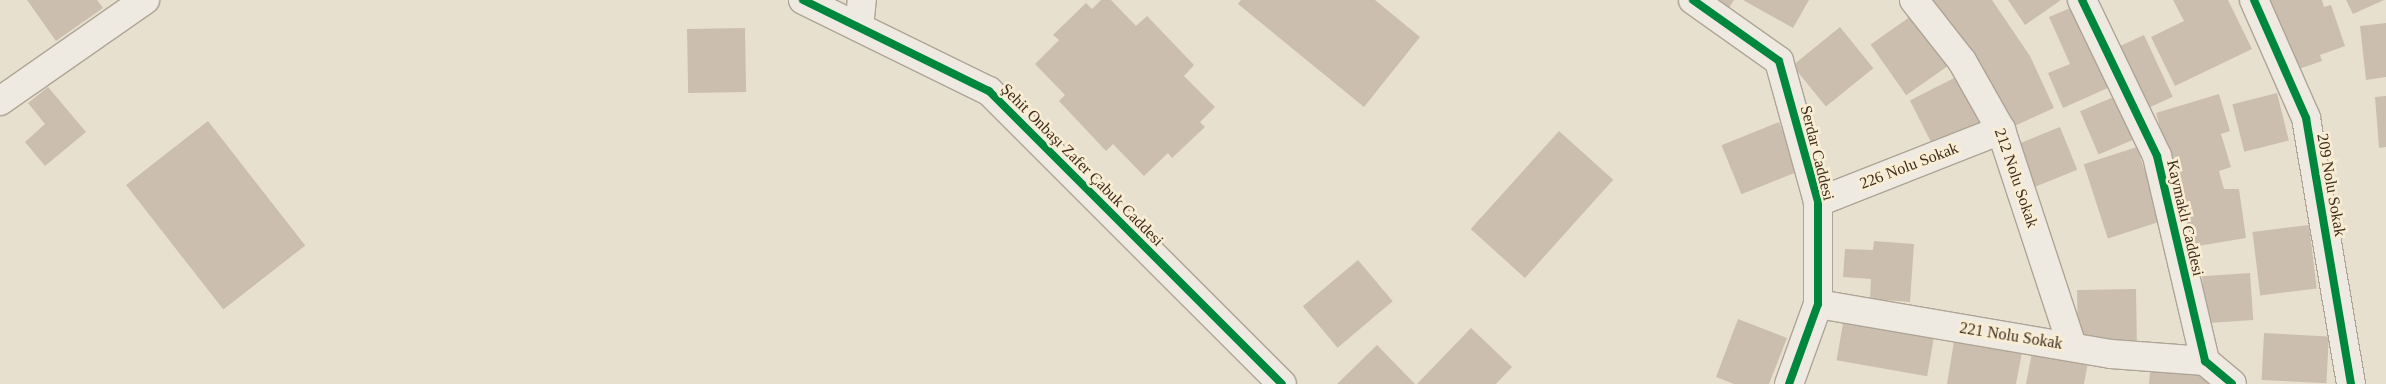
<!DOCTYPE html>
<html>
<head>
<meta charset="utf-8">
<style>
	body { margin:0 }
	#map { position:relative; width:2386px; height:384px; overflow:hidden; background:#e8e0ce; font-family:"Times New Roman",serif }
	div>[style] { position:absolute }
	.building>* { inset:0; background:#ccbeae; transform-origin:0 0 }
	.roads { filter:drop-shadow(1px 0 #ada496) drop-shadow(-1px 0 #ada496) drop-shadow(0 1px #ada496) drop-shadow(0 -1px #ada496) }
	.street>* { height:28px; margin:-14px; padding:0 14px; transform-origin:14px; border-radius:14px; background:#efeae1 }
	.secondary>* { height:28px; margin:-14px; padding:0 14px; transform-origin:14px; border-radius:14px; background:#efeae1 }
	.cycleway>* { height:8px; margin:-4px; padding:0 4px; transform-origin:4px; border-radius:4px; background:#00873e }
	span { translate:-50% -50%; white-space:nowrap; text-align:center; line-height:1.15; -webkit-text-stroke:5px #f9edd4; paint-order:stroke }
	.street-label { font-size:16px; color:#3e2c1d }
</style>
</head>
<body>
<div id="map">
	<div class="building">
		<div style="clip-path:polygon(27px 0,97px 0,103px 8px,56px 41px)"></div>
		<div style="clip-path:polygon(1101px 0,1111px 0,1136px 26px,1147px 16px,1194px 65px,1184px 76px,1215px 107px,1200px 122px,1205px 127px,1172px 158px,1168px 153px,1144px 176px,1113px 144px,1106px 151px,1059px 101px,1065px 95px,1035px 64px,1059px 40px,1053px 35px,1086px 3px,1092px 9px)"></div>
		<div style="clip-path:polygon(1241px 0,1375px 0,1420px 37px,1364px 107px,1238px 4px)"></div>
		<div style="clip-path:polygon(1715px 0,1734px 0,1729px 8px)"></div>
		<div style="clip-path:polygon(1743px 0,1809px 0,1793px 28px)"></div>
		<div style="clip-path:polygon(1927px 0,1992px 0,2030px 56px,2054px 108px,2010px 128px)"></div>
		<div style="clip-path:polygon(2008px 0,2061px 0,2025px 25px)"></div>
		<div style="clip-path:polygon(2173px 0,2228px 0,2252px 49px,2175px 86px,2151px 37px,2184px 21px)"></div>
		<div style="clip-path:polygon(2265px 0,2322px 0,2324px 7px,2331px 5px,2345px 46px,2320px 55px,2322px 61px,2290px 72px)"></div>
		<div style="clip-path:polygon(2346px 0,2384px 0,2353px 14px)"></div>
		<div style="clip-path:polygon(2075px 6px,2110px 87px,2063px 108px,2048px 73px,2070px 64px,2049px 17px)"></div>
		<div style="left:1914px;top:14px;width:62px;height:53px;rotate:55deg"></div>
		<div style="clip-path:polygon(2386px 23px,2386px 77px,2366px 80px,2360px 26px)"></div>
		<div style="left:1840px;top:27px;width:53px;height:61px;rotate:51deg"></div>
		<div style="left:745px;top:28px;width:64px;height:58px;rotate:89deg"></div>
		<div style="left:2144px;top:35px;width:68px;height:34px;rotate:65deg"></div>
		<div style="left:1958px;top:76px;width:51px;height:54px;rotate:63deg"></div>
		<div style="clip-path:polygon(48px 87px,86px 132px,45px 166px,25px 142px,45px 124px,28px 103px)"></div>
		<div style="left:2277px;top:93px;width:49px;height:46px;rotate:76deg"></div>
		<div style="clip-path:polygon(2219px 94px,2230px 131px,2221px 134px,2231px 167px,2219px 171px,2224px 189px,2239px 189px,2246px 238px,2192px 247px,2156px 113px)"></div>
		<div style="left:2116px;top:96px;width:47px;height:39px;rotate:67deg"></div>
		<div style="clip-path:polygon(2386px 96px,2386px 147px,2379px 148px,2375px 97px)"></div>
		<div style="left:208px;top:121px;width:158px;height:104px;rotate:52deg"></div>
		<div style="left:1779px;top:122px;width:53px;height:62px;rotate:68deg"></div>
		<div style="left:2060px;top:127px;width:46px;height:46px;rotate:68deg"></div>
		<div style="left:1559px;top:131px;width:73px;height:132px;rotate:42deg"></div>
		<div style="left:2137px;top:147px;width:78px;height:56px;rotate:72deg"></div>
		<div style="left:2309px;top:225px;width:64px;height:57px;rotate:83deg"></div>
		<div style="clip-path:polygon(1874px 241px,1914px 244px,1910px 302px,1870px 299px,1871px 279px,1843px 277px,1845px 249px,1873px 250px)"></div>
		<div style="left:1358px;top:260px;width:54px;height:72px;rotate:50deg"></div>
		<div style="left:2250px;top:273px;width:47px;height:48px;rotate:86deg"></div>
		<div style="left:2136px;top:289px;width:51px;height:59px;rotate:89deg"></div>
		<div style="left:1844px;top:318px;width:92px;height:43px;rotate:10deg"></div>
		<div style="clip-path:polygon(1738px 319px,1787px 338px,1769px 384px,1734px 384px,1716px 377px)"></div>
		<div style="clip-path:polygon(1471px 328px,1512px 367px,1496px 384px,1417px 384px)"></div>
		<div style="left:2264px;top:333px;width:65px;height:47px;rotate:3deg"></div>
		<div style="clip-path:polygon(1955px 335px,2023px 347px,2016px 384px,1947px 384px)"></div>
		<div style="clip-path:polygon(1377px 345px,1415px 384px,1337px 384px)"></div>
		<div style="clip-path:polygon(2033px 347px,2089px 357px,2084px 384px,2026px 384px)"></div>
		<div style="clip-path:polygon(2150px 371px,2209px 376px,2209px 384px,2149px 384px)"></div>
	</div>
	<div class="roads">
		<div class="street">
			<div style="left:1914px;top:0;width:78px;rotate:51.8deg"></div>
			<div style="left:1962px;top:61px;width:79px;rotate:60.5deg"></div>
			<div style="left:2001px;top:130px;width:227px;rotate:71.8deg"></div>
			<div style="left:2082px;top:0;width:173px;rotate:64.3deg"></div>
			<div style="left:2157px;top:156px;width:211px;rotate:76.8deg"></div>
			<div style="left:2205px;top:361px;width:35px;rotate:40deg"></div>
			<div style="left:2254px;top:0;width:129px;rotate:66.2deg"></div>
			<div style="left:2306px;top:118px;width:270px;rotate:80.4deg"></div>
			<div style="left:859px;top:27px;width:27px;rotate:-84deg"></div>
			<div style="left:1818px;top:202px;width:197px;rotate:-21.5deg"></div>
			<div style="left:1818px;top:304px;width:297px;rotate:9.7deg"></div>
			<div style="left:2111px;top:354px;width:94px;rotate:4.3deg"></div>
		</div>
		<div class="secondary">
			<div style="left:803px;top:0;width:207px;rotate:26.1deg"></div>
			<div style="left:989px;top:91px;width:414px;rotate:45deg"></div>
			<div style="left:1693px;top:0;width:105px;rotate:35.3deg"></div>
			<div style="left:1779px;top:61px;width:146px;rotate:74.5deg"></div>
			<div style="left:1818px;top:202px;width:102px;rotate:90deg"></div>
			<div style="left:1818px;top:304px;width:85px;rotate:109.9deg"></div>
			<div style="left:0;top:101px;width:177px;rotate:-34.9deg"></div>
		</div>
	</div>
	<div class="cycleway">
		<div style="left:803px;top:0;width:207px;rotate:26.1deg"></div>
		<div style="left:989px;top:91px;width:414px;rotate:45deg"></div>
		<div style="left:1693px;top:0;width:105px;rotate:35.3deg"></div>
		<div style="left:1779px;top:61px;width:146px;rotate:74.5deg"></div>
		<div style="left:1818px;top:202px;width:102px;rotate:90deg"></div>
		<div style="left:1818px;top:304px;width:85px;rotate:109.9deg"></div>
		<div style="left:2082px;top:0;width:173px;rotate:64.3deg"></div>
		<div style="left:2157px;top:156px;width:211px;rotate:76.8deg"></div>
		<div style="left:2205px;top:361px;width:35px;rotate:40deg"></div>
		<div style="left:2254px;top:0;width:129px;rotate:66.2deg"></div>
		<div style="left:2306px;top:118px;width:270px;rotate:80.4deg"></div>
	</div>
	<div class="street-label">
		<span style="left:1817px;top:153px;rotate:76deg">Serdar Caddesi</span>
		<span style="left:1082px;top:165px;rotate:45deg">Şehit Onbaşı Zafer Çabuk Caddesi</span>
		<span style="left:1909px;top:166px;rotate:-21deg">226 Nolu Sokak</span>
		<span style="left:2016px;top:178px;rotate:71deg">212 Nolu Sokak</span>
		<span style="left:2331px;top:185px;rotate:80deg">209 Nolu Sokak</span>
		<span style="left:2185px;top:218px;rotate:77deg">Kaymaklı Caddesi</span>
		<span style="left:2011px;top:336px;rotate:9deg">221 Nolu Sokak</span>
	</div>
</div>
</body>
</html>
